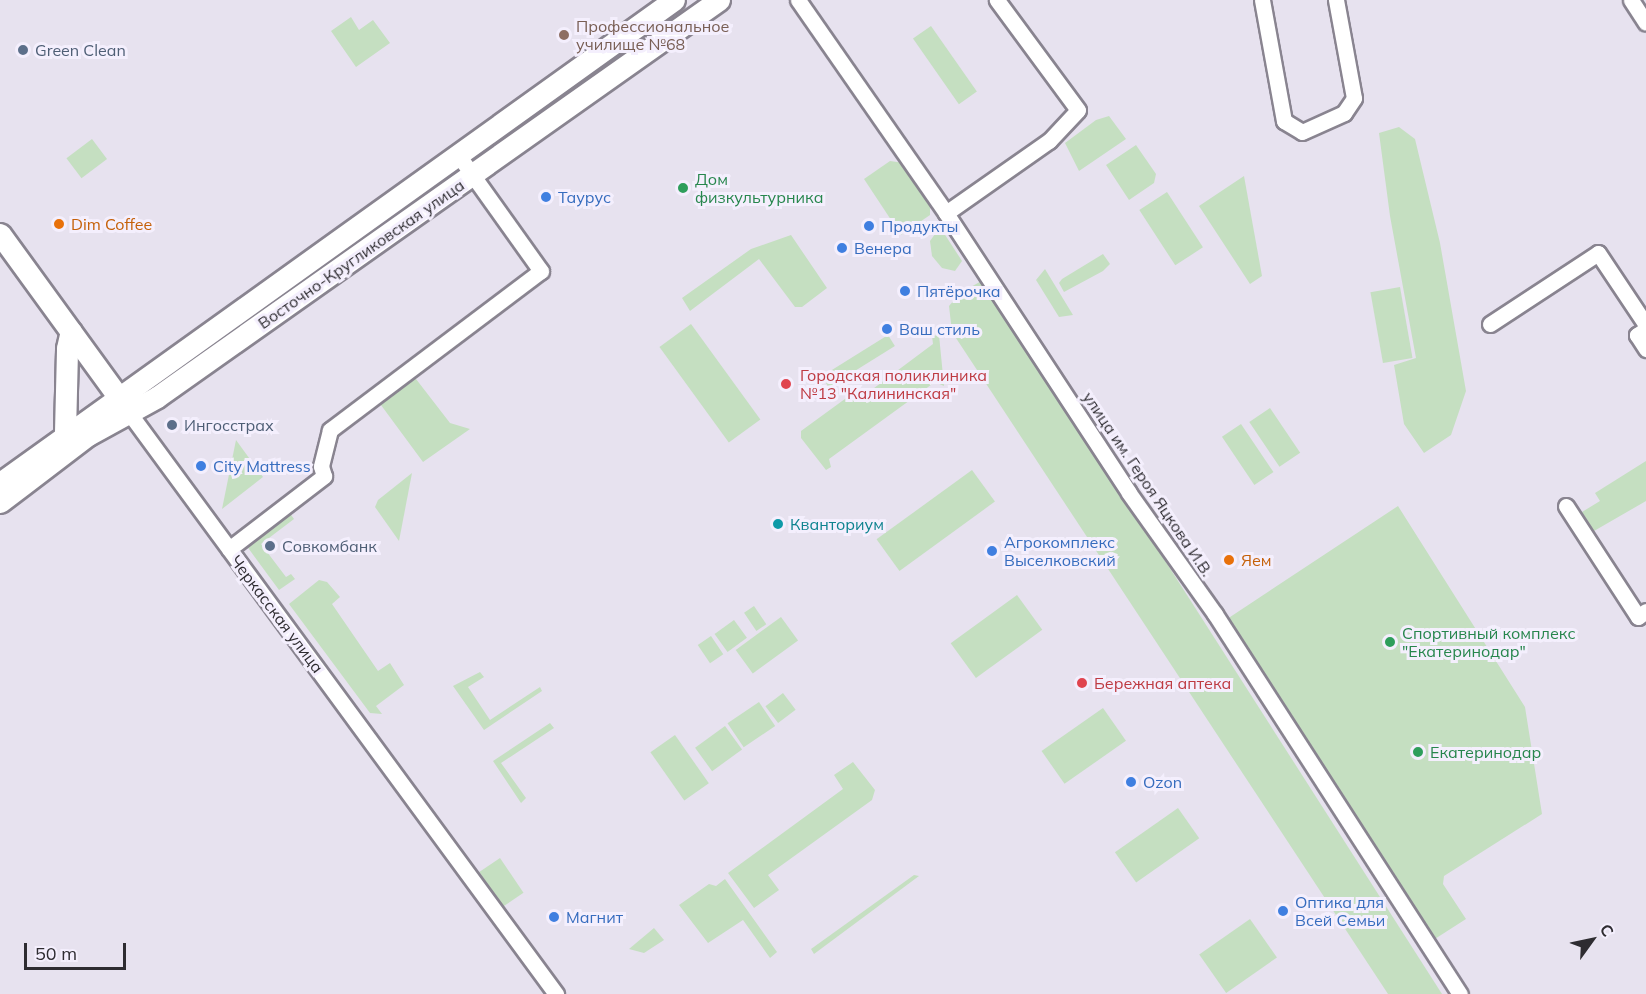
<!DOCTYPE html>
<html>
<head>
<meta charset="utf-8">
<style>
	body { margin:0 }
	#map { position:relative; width:1646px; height:994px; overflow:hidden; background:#e7e2ef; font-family:Mulish,sans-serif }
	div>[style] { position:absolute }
	.green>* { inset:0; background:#c5dfc1; transform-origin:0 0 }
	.roads { filter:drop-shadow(2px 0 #898490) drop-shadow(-2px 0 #898490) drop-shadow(0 2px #898490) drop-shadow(0 -2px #898490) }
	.street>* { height:15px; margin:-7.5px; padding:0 7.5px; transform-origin:7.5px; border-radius:7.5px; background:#fff }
	.secondary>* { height:21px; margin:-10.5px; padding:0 10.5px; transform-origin:10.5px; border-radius:10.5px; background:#fff }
	.dots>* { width:16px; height:16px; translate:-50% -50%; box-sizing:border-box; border:3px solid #f4effd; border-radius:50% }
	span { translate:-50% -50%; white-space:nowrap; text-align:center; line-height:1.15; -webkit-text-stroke:6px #f4effd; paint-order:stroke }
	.education-label { font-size:16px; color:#785e54 }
	.left { translate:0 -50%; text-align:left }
	.service-label { font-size:16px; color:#4e5e75 }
	.leisure-label { font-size:16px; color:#27864d }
	.shop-label { font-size:16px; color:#366cbe }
	.food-label { font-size:16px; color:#c56008 }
	.street-label { font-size:16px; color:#2e2c31 }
	.health-label { font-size:16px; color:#be3a42 }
	.culture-label { font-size:16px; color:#0d838f }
	.north { position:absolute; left:1562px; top:910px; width:60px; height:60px; -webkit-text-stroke:4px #f4effd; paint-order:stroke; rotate:57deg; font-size:16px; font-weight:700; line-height:24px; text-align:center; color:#2e2c31 }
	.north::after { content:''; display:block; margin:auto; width:21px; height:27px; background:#2e2c31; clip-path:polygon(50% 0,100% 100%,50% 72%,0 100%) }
	.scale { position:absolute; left:24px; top:943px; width:102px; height:27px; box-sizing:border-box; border:3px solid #2e2c31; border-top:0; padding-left:8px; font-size:18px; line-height:21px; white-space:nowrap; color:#2e2c31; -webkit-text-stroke:4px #f4effd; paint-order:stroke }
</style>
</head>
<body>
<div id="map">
	<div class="green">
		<div style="clip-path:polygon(351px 17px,359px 30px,373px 20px,390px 43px,356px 67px,331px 31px)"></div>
		<div style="left:931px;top:26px;width:80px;height:22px;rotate:55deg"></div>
		<div style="clip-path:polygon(1109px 116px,1126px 139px,1079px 171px,1065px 143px,1096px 120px)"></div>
		<div style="clip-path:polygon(1399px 127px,1415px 139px,1440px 243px,1466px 391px,1451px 435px,1424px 453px,1404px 424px,1394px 365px,1416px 358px,1390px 216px,1379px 133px)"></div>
		<div style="left:92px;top:139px;width:25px;height:32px;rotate:53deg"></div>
		<div style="clip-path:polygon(1136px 145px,1156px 174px,1154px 183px,1129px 200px,1106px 165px)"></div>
		<div style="clip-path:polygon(890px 161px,904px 163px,930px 202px,930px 215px,901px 235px,864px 179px)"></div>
		<div style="clip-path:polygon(1244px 176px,1262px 276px,1250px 284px,1199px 206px)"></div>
		<div style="left:1167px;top:192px;width:66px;height:33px;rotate:57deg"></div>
		<div style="clip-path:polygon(940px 227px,962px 261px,955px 271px,942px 268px,932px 256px,930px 241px)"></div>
		<div style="clip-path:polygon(791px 235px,827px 288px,802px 307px,795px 307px,759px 259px,690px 311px,682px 298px,751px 249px)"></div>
		<div style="clip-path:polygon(1103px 254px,1110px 264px,1103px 271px,1064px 292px,1059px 283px,1062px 279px)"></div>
		<div style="clip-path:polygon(1045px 269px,1073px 315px,1059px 317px,1036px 280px)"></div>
		<div style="clip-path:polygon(985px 279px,1442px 994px,1388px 994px,952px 332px,949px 306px,960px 293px)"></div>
		<div style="left:1400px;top:287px;width:72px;height:30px;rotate:80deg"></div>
		<div style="left:691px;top:324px;width:118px;height:39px;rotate:54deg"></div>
		<div style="left:888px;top:335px;width:13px;height:78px;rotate:58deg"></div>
		<div style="clip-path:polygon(939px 335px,944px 386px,935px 382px,829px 459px,831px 467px,826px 470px,801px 438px,801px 431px,849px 396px,858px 400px,933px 344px,932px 336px)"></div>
		<div style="clip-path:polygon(410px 378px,416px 379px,450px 423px,470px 429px,423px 462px,378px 401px)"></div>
		<div style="left:1270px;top:408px;width:54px;height:25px;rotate:56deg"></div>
		<div style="left:1241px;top:424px;width:58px;height:23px;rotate:56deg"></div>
		<div style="clip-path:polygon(236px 440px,263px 477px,222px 509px)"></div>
		<div style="clip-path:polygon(1646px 461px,1646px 501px,1594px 531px,1582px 512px,1600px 501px,1595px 493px)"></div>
		<div style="left:972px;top:470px;width:39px;height:118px;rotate:54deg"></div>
		<div style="clip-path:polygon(412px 473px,399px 541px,375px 507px,378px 500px)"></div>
		<div style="clip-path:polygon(1398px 506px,1525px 707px,1542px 814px,1444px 876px,1443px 884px,1466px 919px,1427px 944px,1221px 623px)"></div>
		<div style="clip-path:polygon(289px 512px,294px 519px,261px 544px,286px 577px,291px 574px,295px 579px,279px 590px,246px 545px)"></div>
		<div style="clip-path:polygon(319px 580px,327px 582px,340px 597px,332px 604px,378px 671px,390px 663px,404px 685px,376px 706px,382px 714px,370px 713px,289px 604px)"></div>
		<div style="left:1017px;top:595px;width:43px;height:82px;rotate:54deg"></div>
		<div style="left:754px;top:606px;width:22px;height:12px;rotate:56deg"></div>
		<div style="left:781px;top:617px;width:29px;height:56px;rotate:54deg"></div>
		<div style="left:734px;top:620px;width:22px;height:24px;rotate:54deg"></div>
		<div style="left:711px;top:636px;width:22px;height:16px;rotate:56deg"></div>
		<div style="clip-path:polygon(480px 672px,484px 677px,468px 687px,490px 720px,540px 687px,542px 691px,484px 730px,453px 686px)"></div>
		<div style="left:783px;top:693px;width:21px;height:22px;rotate:53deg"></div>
		<div style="left:759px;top:702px;width:29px;height:38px;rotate:56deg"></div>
		<div style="left:1103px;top:708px;width:40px;height:75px;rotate:55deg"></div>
		<div style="clip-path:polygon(550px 723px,554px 728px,501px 763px,526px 798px,521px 803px,493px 761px)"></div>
		<div style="left:725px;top:726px;width:29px;height:37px;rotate:54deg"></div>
		<div style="left:675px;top:735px;width:59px;height:30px;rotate:55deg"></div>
		<div style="clip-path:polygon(853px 762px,875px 790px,872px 800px,768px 875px,779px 890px,754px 908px,728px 873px,843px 789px,834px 775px)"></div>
		<div style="left:1178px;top:808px;width:37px;height:77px;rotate:55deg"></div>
		<div style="left:500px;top:858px;width:42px;height:25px;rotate:56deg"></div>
		<div style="clip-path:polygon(914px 875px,919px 876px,814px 954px,811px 949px)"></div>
		<div style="clip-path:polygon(725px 879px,777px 952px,770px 958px,743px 920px,708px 943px,679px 905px,709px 884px,716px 886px)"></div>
		<div style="left:1250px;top:919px;width:47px;height:62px;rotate:55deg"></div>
		<div style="clip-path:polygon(654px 928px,664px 940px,644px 953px,629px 949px)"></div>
	</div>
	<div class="roads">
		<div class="street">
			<div style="left:798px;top:0;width:259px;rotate:55.2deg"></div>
			<div style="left:946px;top:213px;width:334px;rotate:56.8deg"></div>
			<div style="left:1129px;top:493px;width:148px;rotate:54.6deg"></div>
			<div style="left:1215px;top:614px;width:452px;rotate:57.2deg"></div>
			<div style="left:1262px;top:0;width:123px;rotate:79.7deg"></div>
			<div style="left:1284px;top:121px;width:21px;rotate:31deg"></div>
			<div style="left:1302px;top:132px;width:46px;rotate:-24.3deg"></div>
			<div style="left:1344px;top:113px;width:18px;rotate:-56deg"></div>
			<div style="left:1354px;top:98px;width:100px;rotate:-100.4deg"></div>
			<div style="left:1631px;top:0;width:27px;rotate:57deg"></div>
			<div style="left:946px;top:213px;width:126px;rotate:-35deg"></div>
			<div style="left:1049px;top:141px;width:42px;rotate:-46.9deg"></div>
			<div style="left:1078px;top:110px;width:137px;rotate:-126.4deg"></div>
			<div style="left:1490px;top:324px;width:129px;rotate:-33.3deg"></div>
			<div style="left:1598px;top:253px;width:87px;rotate:56.3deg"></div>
			<div style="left:1646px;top:329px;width:11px;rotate:146deg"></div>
			<div style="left:1637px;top:335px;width:17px;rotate:57deg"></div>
			<div style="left:130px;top:414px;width:720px;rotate:53.7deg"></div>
			<div style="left:1566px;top:506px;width:132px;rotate:57deg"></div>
			<div style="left:1638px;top:617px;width:10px;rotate:-37deg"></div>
			<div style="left:229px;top:549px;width:120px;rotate:-37.5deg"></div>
			<div style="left:324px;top:476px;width:10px;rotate:-107deg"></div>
			<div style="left:321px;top:466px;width:37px;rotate:-76deg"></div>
			<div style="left:330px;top:430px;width:264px;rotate:-37deg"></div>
			<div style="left:541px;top:271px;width:141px;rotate:-125.5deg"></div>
		</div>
		<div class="secondary">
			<div style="left:0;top:234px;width:213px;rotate:54deg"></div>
			<div style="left:65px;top:432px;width:84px;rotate:-88.6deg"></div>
			<div style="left:67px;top:348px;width:17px;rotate:-77deg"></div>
			<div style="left:0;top:483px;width:829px;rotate:-35.63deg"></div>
			<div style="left:0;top:502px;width:111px;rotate:-37.3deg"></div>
			<div style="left:88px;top:435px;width:79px;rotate:-28.8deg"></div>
			<div style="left:157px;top:397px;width:688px;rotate:-35.24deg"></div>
		</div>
	</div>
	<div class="dots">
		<div style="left:564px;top:35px;background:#8d6e63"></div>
		<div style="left:23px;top:50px;background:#5c6f8a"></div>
		<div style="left:683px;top:188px;background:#2e9e5b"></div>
		<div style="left:546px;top:197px;background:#3f7fe0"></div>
		<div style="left:59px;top:224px;background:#e8710a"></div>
		<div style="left:869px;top:226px;background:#3f7fe0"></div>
		<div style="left:842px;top:248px;background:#3f7fe0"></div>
		<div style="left:905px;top:291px;background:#3f7fe0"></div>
		<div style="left:887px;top:329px;background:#3f7fe0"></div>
		<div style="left:786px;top:384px;background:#e0444e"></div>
		<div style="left:172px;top:425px;background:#5c6f8a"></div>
		<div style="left:201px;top:466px;background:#3f7fe0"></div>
		<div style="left:778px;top:524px;background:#0f9aa8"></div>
		<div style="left:270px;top:546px;background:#5c6f8a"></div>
		<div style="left:992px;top:551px;background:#3f7fe0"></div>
		<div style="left:1229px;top:560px;background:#e8710a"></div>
		<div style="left:1390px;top:642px;background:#2e9e5b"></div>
		<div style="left:1082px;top:683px;background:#e0444e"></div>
		<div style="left:1418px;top:752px;background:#2e9e5b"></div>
		<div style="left:1131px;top:782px;background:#3f7fe0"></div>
		<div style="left:1283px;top:911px;background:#3f7fe0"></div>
		<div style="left:554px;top:917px;background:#3f7fe0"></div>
	</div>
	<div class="education-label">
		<span class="left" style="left:576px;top:35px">Профессиональное<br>училище №68</span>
	</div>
	<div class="service-label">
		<span class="left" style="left:35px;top:50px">Green Clean</span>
		<span class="left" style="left:184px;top:425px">Ингосстрах</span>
		<span class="left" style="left:282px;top:546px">Совкомбанк</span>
	</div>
	<div class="leisure-label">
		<span class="left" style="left:695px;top:188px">Дом<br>физкультурника</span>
		<span class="left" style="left:1402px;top:642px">Спортивный комплекс<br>"Екатеринодар"</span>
		<span class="left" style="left:1430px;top:752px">Екатеринодар</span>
	</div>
	<div class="shop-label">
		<span class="left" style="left:558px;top:197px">Таурус</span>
		<span class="left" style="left:881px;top:226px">Продукты</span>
		<span class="left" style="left:854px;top:248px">Венера</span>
		<span class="left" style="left:917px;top:291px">Пятёрочка</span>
		<span class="left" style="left:899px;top:329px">Ваш стиль</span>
		<span class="left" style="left:213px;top:466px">City Mattress</span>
		<span class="left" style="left:1004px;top:551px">Агрокомплекс<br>Выселковский</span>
		<span class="left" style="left:1143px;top:782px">Ozon</span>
		<span class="left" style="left:1295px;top:911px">Оптика для<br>Всей Семьи</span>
		<span class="left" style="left:566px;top:917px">Магнит</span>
	</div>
	<div class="food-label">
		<span class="left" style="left:71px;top:224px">Dim Coffee</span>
		<span class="left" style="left:1241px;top:560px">Яем</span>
	</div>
	<div class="street-label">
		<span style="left:361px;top:254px;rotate:-35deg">Восточно-Кругликовская улица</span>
		<span style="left:1148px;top:484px;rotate:56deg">улица им. Героя Яцкова И.В.</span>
		<span style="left:277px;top:614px;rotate:53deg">Черкасская улица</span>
	</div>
	<div class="health-label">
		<span class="left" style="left:800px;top:384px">Городская поликлиника<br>№13 "Калининская"</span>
		<span class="left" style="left:1094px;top:683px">Бережная аптека</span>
	</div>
	<div class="culture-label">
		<span class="left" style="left:790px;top:524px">Кванториум</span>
	</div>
	<div class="north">С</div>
	<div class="scale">50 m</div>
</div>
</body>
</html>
